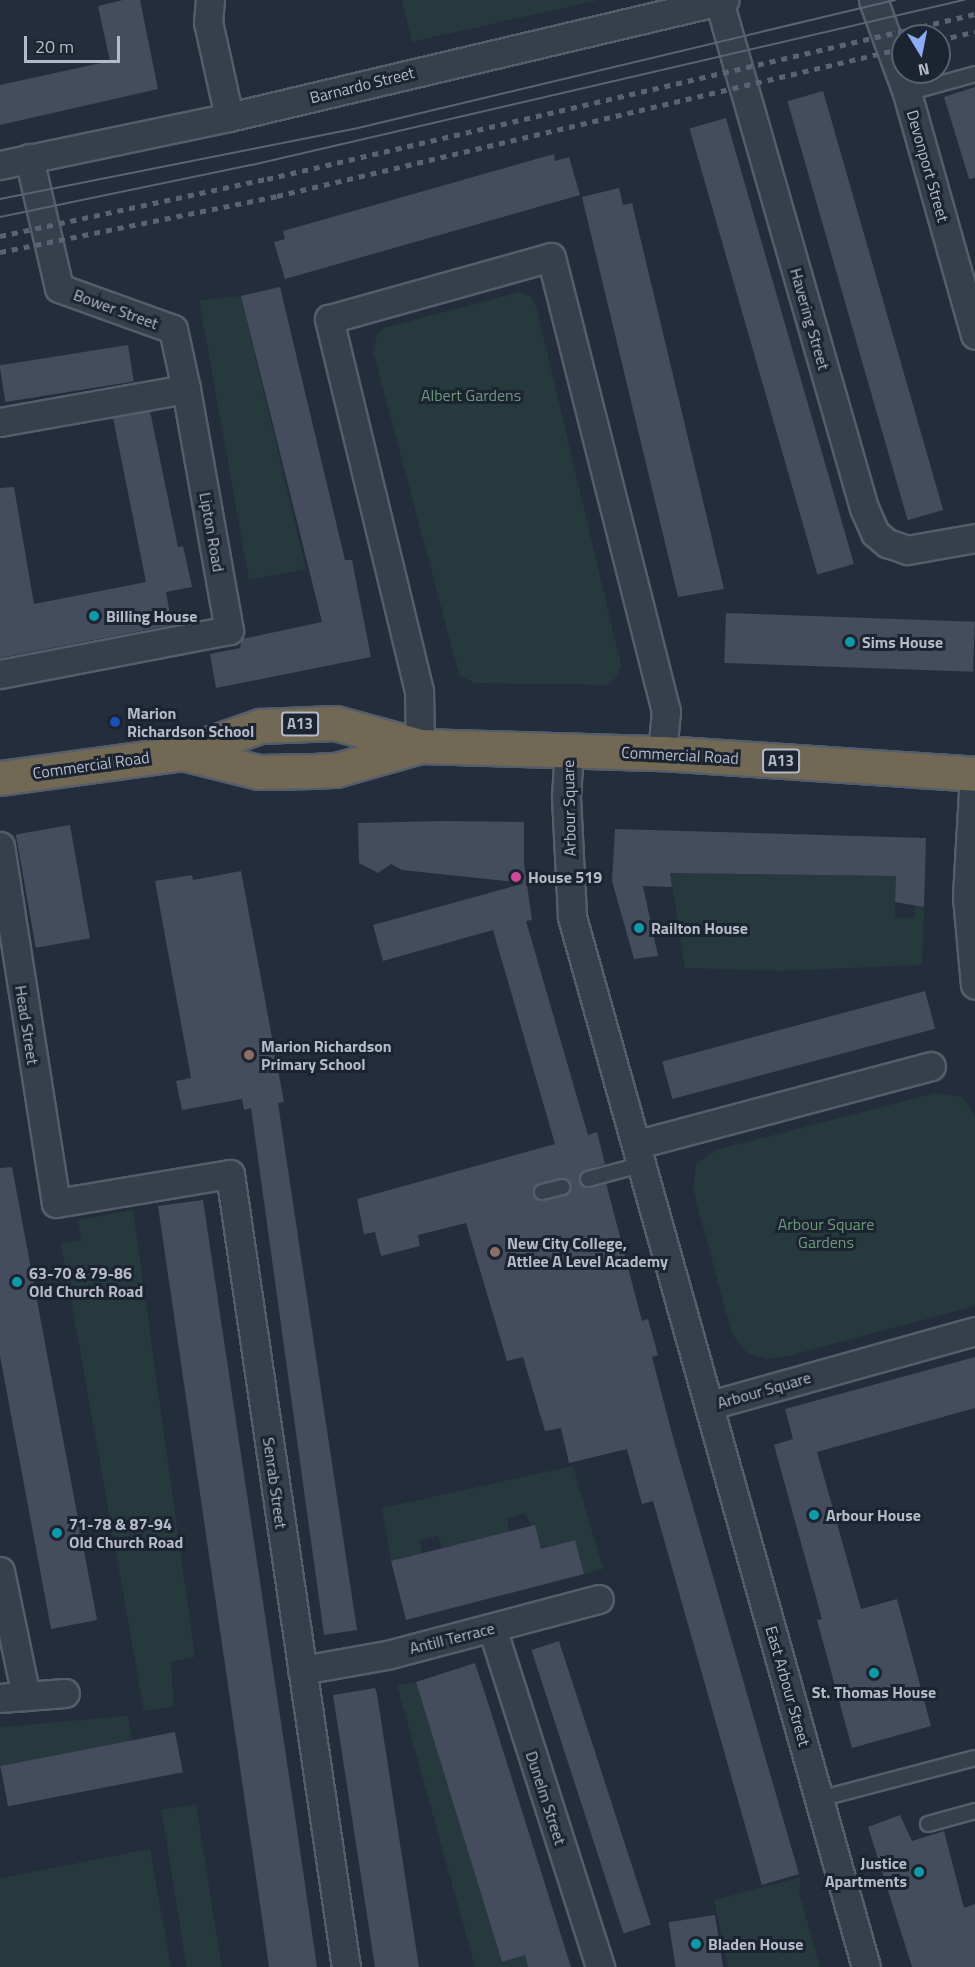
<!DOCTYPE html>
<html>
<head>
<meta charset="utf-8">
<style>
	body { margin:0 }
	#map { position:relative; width:975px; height:1967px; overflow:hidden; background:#242d3c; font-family:"Titillium Web",sans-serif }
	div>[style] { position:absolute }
	.green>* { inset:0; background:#26393d; transform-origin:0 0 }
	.building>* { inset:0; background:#444c5e; transform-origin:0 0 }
	.roads { filter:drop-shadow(2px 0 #565d6a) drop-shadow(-2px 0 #565d6a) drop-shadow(0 2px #565d6a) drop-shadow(0 -2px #565d6a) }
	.lane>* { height:14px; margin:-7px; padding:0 7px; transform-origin:7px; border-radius:7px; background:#383f4c }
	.street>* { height:27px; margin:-13.5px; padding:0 13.5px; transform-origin:13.5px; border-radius:13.5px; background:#383f4c }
	.highway>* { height:33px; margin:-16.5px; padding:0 16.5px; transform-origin:16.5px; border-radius:16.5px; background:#726955 }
	.tram>* { height:1.5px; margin:-0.75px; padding:0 0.75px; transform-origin:0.75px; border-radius:0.75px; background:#5a6373 }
	.rail>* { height:4.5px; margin-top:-2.25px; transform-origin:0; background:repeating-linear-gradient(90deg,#5a6373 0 6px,transparent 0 12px) }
	.dots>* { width:16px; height:16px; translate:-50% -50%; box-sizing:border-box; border:3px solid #1d2431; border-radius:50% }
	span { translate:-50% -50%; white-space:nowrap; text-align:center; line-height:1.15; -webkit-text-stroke:6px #1d2431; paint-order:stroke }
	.shield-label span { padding:2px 4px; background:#1d2431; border:2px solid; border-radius:4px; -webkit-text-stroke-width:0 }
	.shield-label { font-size:15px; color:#b4bac8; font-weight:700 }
	.street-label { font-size:16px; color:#b4bac8 }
	.park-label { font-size:16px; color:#6c9879 }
	.poi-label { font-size:16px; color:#b4bac8; font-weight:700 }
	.left { translate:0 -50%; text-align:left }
	.right { translate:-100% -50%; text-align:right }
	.north { position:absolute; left:891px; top:24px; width:60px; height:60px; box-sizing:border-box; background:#1d2431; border:2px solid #59606d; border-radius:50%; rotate:170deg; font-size:16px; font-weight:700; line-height:24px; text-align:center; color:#b4bac8 }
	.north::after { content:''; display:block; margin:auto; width:21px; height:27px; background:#8cadf4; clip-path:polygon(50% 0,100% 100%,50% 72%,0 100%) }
	.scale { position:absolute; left:24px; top:36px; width:96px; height:27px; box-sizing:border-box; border:3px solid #b4bac8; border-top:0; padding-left:8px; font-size:18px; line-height:21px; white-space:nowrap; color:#b4bac8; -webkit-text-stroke:4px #1d2431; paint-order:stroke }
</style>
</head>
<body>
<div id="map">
	<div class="green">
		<div style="clip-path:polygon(402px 0,599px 0,412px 42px)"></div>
		<div style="clip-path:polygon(519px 292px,530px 296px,536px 305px,621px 665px,617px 677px,607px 685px,474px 683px,459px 675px,373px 351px,377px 334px,384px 328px)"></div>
		<div style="clip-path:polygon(241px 296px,306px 569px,249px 580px,199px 300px)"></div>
		<div style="clip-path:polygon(670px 873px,896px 876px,895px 917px,914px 918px,915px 906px,924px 907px,922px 965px,781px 971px,685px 968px)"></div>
		<div style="clip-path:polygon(936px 1093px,962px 1097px,975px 1116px,975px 1306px,788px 1356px,766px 1359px,747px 1353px,732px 1334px,693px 1189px,696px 1164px,715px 1150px)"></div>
		<div style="clip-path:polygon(133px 1210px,195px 1657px,171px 1662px,174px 1706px,144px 1711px,61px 1243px,81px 1240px,78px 1220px)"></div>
		<div style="clip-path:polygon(573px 1466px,603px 1569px,584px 1574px,575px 1540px,541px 1549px,525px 1513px,507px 1518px,510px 1532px,442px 1548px,438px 1536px,419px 1541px,422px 1554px,391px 1561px,382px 1508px)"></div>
		<div style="clip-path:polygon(416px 1682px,434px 1741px,459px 1755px,440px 1761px,448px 1787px,474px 1801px,454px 1807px,462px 1832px,488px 1844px,468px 1851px,476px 1876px,502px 1885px,480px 1892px,489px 1919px,516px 1930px,494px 1937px,502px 1962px,525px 1955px,528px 1967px,475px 1967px,397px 1685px)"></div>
		<div style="clip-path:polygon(128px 1716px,132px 1741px,0 1766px,0 1727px)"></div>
		<div style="left:196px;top:1804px;width:165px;height:35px;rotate:81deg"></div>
		<div style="clip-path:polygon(150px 1849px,171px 1967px,0 1967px,0 1878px)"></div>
		<div style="clip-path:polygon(801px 1877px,799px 1892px,820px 1967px,728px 1967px,714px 1900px)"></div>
	</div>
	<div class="building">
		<div style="clip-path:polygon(123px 0,140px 0,158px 89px,0 125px,0 85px,110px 61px,98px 6px)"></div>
		<div style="clip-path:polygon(975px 87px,975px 178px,969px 179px,944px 97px)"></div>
		<div style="left:823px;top:91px;width:436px;height:37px;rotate:74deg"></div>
		<div style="left:726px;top:118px;width:464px;height:38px;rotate:74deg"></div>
		<div style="clip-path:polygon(554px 154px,555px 161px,569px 157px,580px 195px,285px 279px,274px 242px,285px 239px,283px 231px)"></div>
		<div style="clip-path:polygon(619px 188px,623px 205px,632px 203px,724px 589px,678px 597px,582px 197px)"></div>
		<div style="clip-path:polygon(280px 287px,345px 560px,352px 560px,371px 657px,216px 688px,210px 654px,240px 648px,242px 639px,322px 622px,241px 296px)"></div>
		<div style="left:128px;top:345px;width:37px;height:130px;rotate:81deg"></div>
		<div style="clip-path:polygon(150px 411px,178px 547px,183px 546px,192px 587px,166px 592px,172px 625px,0 658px,0 488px,14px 487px,34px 604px,146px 582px,113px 418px)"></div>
		<div style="left:726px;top:613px;width:249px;height:50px;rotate:2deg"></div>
		<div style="clip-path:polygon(evenodd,443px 821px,524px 822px,524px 864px,532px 920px,526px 921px,588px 1135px,597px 1132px,605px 1164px,582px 1172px,579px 1181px,586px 1188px,606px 1183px,642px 1321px,648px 1319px,658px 1355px,652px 1357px,674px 1441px,799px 1874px,762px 1885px,653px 1501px,642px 1504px,627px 1449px,569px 1463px,561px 1428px,545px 1431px,523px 1357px,507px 1361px,466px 1223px,418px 1235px,420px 1246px,381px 1256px,375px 1232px,364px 1234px,357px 1199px,555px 1144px,493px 930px,383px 961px,373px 925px,525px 883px,402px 870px,391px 864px,378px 873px,359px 863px,358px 823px,443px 821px,565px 1179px,571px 1185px,568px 1194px,544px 1201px,535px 1198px,536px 1185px,565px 1179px)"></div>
		<div style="left:70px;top:825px;width:115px;height:55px;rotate:80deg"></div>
		<div style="clip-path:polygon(615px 829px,926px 838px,924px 907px,895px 902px,896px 876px,670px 873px,672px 887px,643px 886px,658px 956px,634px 959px,612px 881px)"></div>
		<div style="clip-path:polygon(241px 871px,284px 1102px,278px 1103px,357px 1630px,324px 1635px,251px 1108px,244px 1110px,242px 1099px,182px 1110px,176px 1081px,191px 1078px,155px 881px,192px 875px,193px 880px)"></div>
		<div style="left:925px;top:991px;width:39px;height:272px;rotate:75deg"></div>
		<div style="clip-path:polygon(12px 1167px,97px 1620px,51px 1629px,0 1356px,0 1168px)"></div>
		<div style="clip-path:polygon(203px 1200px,298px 1836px,317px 1967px,269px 1967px,263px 1925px,158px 1206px)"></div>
		<div style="clip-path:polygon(975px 1357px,975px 1408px,817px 1452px,861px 1609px,897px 1599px,931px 1726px,852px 1748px,817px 1620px,822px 1619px,774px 1445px,793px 1439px,785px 1409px)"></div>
		<div style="clip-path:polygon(535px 1525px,541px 1549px,575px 1540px,584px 1574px,406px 1620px,391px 1561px)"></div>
		<div style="left:559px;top:1641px;width:298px;height:29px;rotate:72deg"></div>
		<div style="clip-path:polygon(475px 1663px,490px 1709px,571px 1967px,528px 1967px,525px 1955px,502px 1962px,416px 1682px)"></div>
		<div style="clip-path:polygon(375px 1688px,377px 1694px,419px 1967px,375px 1967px,333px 1695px)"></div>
		<div style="left:175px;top:1732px;width:41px;height:178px;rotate:79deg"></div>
		<div style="clip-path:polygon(900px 1815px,912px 1841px,944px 1831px,964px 1908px,975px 1904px,975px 1967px,912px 1967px,868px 1827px)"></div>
		<div style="left:715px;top:1915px;width:53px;height:47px;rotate:81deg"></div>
	</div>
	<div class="roads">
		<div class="lane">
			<div style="left:907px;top:93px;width:71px;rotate:-15.6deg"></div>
			<div style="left:588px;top:1179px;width:58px;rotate:-15deg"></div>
			<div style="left:542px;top:1192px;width:21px;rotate:-14deg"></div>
			<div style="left:819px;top:1799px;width:161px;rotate:-14.7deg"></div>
			<div style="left:928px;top:1824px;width:49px;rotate:-15.5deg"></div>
		</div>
		<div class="street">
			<div style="left:210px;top:0;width:22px;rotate:95deg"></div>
			<div style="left:208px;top:22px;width:97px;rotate:77.5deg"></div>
			<div style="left:873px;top:0;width:99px;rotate:69.9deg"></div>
			<div style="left:907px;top:93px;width:251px;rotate:74.3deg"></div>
			<div style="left:719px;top:1px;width:527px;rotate:74.04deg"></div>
			<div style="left:864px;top:508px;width:27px;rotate:66deg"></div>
			<div style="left:875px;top:533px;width:16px;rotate:40deg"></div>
			<div style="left:887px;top:543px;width:21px;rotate:19deg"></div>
			<div style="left:907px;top:550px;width:69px;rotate:-10deg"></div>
			<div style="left:29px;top:158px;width:133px;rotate:77deg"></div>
			<div style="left:59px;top:288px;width:121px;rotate:19.8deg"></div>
			<div style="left:173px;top:329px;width:61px;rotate:77.8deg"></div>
			<div style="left:0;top:165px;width:234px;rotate:-11.8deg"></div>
			<div style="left:229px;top:117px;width:509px;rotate:-13.3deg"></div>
			<div style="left:0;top:422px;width:189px;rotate:-10.1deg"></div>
			<div style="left:186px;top:389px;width:245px;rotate:79.9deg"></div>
			<div style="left:229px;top:630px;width:233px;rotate:169.1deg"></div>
			<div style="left:420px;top:746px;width:55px;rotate:-91deg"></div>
			<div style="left:419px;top:691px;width:383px;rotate:-103.6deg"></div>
			<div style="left:329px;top:319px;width:230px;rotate:-15.6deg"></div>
			<div style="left:551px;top:257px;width:468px;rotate:75.8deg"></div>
			<div style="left:666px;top:711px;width:42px;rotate:95.4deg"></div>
			<div style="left:569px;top:750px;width:47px;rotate:93.7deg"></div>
			<div style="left:566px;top:797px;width:120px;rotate:87.1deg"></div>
			<div style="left:572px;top:917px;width:1090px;rotate:74.36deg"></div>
			<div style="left:974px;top:774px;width:123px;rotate:93.3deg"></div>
			<div style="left:967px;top:897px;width:88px;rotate:84.8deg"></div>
			<div style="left:0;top:846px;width:361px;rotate:81.1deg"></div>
			<div style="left:56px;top:1203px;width:176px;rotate:-9.5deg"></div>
			<div style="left:230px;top:1174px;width:801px;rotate:81.68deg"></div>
			<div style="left:638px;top:1144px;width:303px;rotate:-14.9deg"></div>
			<div style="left:710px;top:1405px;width:275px;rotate:-15.6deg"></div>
			<div style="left:0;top:1571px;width:128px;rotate:78.3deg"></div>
			<div style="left:492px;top:1628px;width:356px;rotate:72.3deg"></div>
			<div style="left:302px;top:1670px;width:86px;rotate:-10deg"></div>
			<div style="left:387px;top:1655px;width:219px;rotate:-14.8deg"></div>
			<div style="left:0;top:1698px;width:65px;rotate:-4.4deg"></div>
		</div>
		<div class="highway">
			<div style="left:182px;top:753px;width:79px;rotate:13.9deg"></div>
			<div style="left:259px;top:772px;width:55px;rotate:-1deg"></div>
			<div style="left:314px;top:771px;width:22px;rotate:-3deg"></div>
			<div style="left:336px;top:770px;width:87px;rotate:-15.9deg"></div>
			<div style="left:0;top:778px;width:184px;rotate:-7.8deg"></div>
			<div style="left:182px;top:753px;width:83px;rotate:-19.1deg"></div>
			<div style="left:260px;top:726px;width:75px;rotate:-2.3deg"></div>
			<div style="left:335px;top:723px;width:88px;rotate:15.1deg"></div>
			<div style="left:420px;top:746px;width:242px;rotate:1.7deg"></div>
			<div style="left:662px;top:753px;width:314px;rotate:3.8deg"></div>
		</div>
	</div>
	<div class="tram">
		<div style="left:0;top:199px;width:361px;rotate:-11.2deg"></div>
		<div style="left:354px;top:129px;width:556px;rotate:-13.41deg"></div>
		<div style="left:0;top:217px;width:257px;rotate:-11.7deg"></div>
		<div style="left:252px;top:165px;width:731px;rotate:-13.05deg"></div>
	</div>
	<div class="rail">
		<div style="left:939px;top:40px;width:37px;rotate:-13deg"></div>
		<div style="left:0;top:236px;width:273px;rotate:-12.1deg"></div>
		<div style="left:267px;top:179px;width:727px;rotate:-13.12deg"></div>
		<div style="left:0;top:252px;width:283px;rotate:-11.4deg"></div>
		<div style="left:277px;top:196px;width:643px;rotate:-13.3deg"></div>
	</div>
	<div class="dots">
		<div style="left:94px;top:616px;background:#0f9aa8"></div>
		<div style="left:850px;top:642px;background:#0f9aa8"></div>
		<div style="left:115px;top:722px;background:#1a4fb4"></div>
		<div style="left:516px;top:877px;background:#d1479c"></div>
		<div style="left:639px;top:928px;background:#0f9aa8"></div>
		<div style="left:249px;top:1055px;background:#8d6e63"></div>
		<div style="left:495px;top:1252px;background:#8d6e63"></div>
		<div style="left:17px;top:1282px;background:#0f9aa8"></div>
		<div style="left:814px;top:1515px;background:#0f9aa8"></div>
		<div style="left:57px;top:1533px;background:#0f9aa8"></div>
		<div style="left:874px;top:1673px;background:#0f9aa8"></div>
		<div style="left:919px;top:1872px;background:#0f9aa8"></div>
		<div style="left:696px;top:1944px;background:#0f9aa8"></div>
	</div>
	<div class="shield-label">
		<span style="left:300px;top:724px">A13</span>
		<span style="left:781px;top:761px">A13</span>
	</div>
	<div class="street-label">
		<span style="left:362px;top:85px;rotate:-14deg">Barnardo Street</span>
		<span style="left:928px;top:166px;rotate:74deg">Devonport Street</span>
		<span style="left:116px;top:309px;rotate:20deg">Bower Street</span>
		<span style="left:810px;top:319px;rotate:74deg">Havering Street</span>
		<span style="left:212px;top:532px;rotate:80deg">Lipton Road</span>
		<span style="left:680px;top:755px;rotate:3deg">Commercial Road</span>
		<span style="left:91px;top:765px;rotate:-8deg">Commercial Road</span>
		<span style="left:569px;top:808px;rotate:-91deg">Arbour Square</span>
		<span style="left:27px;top:1025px;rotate:81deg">Head Street</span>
		<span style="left:764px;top:1390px;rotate:-16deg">Arbour Square</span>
		<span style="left:275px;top:1483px;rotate:82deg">Senrab Street</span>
		<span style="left:452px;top:1638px;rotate:-14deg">Antill Terrace</span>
		<span style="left:788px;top:1686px;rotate:74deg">East Arbour Street</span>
		<span style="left:546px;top:1798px;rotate:72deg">Dunelm Street</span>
	</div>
	<div class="park-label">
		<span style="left:471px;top:395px">Albert Gardens</span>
		<span style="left:826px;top:1233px">Arbour Square<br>Gardens</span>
	</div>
	<div class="poi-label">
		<span class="left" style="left:106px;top:616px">Billing House</span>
		<span class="left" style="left:862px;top:642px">Sims House</span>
		<span class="left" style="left:127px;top:722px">Marion<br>Richardson School</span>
		<span class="left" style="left:528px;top:877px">House 519</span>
		<span class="left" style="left:651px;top:928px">Railton House</span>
		<span class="left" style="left:261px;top:1055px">Marion Richardson<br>Primary School</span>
		<span class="left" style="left:507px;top:1252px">New City College,<br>Attlee A Level Academy</span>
		<span class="left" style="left:29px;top:1282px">63-70 &amp; 79-86<br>Old Church Road</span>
		<span class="left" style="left:826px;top:1515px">Arbour House</span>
		<span class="left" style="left:69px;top:1533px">71-78 &amp; 87-94<br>Old Church Road</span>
		<span style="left:874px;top:1692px">St. Thomas House</span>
		<span class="right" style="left:907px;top:1872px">Justice<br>Apartments</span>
		<span class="left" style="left:708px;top:1944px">Bladen House</span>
	</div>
	<div class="north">N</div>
	<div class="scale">20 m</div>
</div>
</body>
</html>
